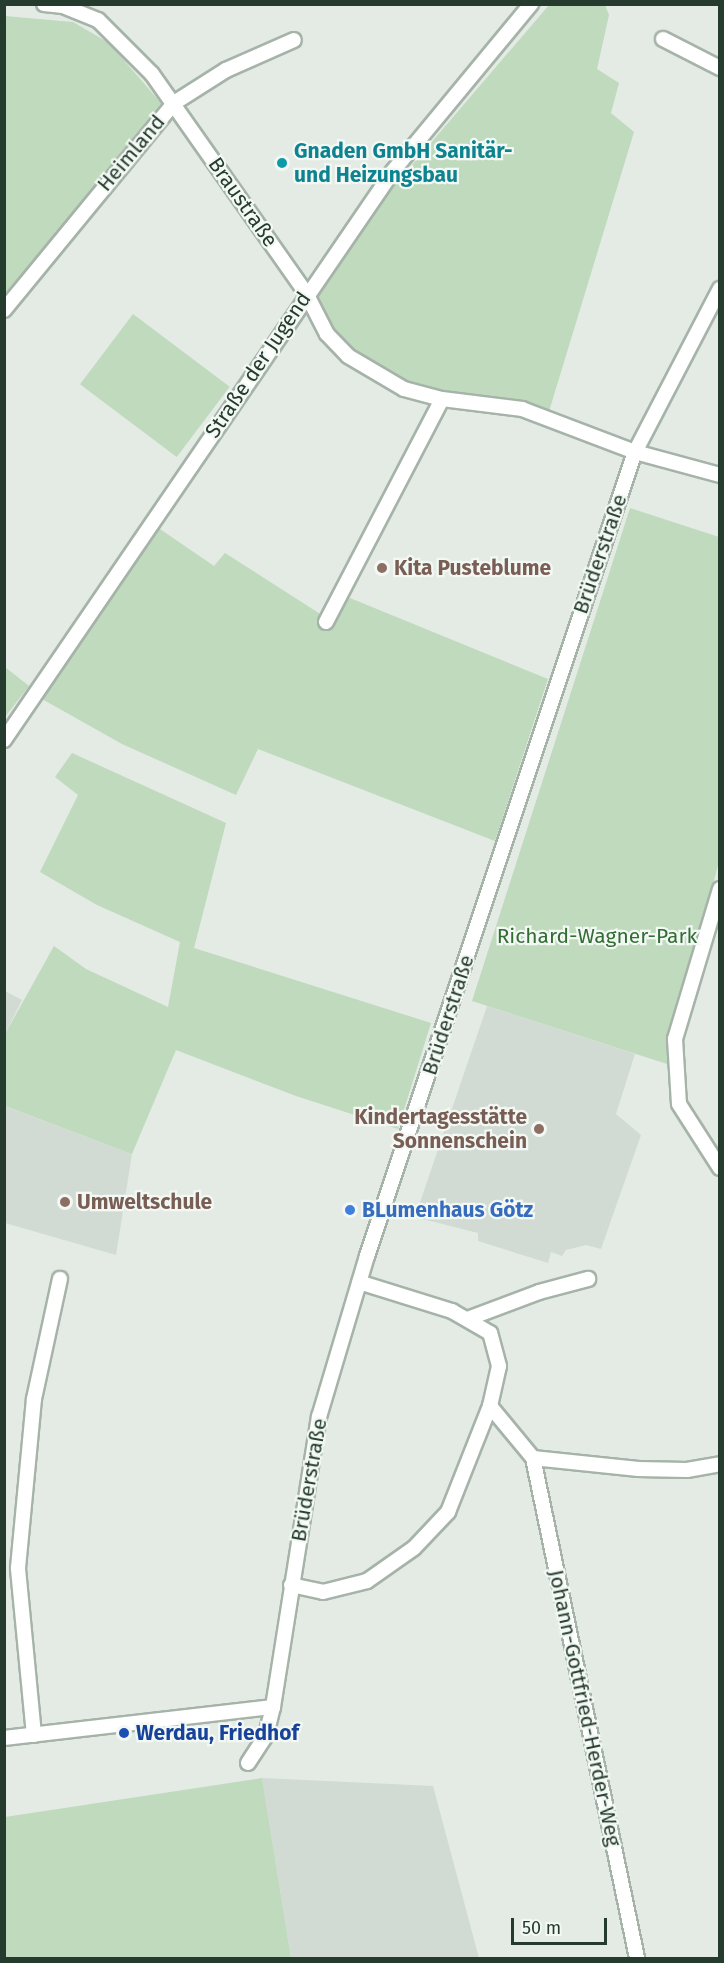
<!DOCTYPE html>
<html>
<head>
<meta charset="utf-8">
<style>
	body { margin:0 }
	#map { position:relative; width:724px; height:1963px; overflow:hidden; background:#e3ebe4; font-family:"Fira Sans",sans-serif }
	div>[style] { position:absolute }
	.built>* { inset:0; background:#d1dbd3 }
	.green>* { inset:0; background:#bfdabd; transform-origin:0 0 }
	.roads { filter:drop-shadow(2px 0 #a6b3a9) drop-shadow(-2px 0 #a6b3a9) drop-shadow(0 2px #a6b3a9) drop-shadow(0 -2px #a6b3a9) }
	.minor>* { height:14px; margin:-7px; padding:0 7px; transform-origin:7px; border-radius:7px; background:#fff }
	.dots>* { width:16px; height:16px; translate:-50% -50%; box-sizing:border-box; border:3px solid #f3f8f4; border-radius:50% }
	span { translate:-50% -50%; white-space:nowrap; text-align:center; line-height:1.15; -webkit-text-stroke:4.5px #f3f8f4; paint-order:stroke }
	.culture-label { font-size:21px; color:#0d838f; font-weight:700 }
	.left { translate:0 -50%; text-align:left }
	.street-label { font-size:21px; color:#243b2d }
	.education-label { font-size:21px; color:#785e54; font-weight:700 }
	.right { translate:-100% -50%; text-align:right }
	.park-label { font-size:21px; color:#326e34 }
	.shop-label { font-size:21px; color:#366cbe; font-weight:700 }
	.transit-label { font-size:21px; color:#164399; font-weight:700 }
	.frame { position:absolute; inset:0; border:6px solid #243b2d; pointer-events:none }
	.scale { position:absolute; left:511px; top:1918px; width:96px; height:27px; box-sizing:border-box; border:3px solid #243b2d; border-top:0; padding-left:8px; font-size:18px; line-height:21px; white-space:nowrap; color:#243b2d; -webkit-text-stroke:4px #f3f8f4; paint-order:stroke }
</style>
</head>
<body>
<div id="map">
	<div class="built">
		<div style="clip-path:polygon(5px 991px,22px 1000px,5px 1034px)"></div>
		<div style="clip-path:polygon(487px 1006px,635px 1054px,616px 1114px,641px 1135px,601px 1249px,586px 1245px,566px 1250px,562px 1256px,551px 1252px,548px 1263px,478px 1241px,478px 1233px,415px 1217px)"></div>
		<div style="clip-path:polygon(4px 1106px,132px 1154px,116px 1255px,5px 1223px)"></div>
		<div style="clip-path:polygon(262px 1778px,433px 1786px,479px 1958px,291px 1958px)"></div>
	</div>
	<div class="green">
		<div style="clip-path:polygon(549px 5px,605px 5px,609px 15px,597px 69px,619px 83px,611px 113px,634px 132px,547px 418px,442px 399px,348px 356px,306px 293px,363px 213px,394px 186px)"></div>
		<div style="clip-path:polygon(5px 16px,73px 22px,109px 43px,161px 103px,5px 297px)"></div>
		<div style="left:133px;top:314px;width:121px;height:88px;rotate:37deg"></div>
		<div style="clip-path:polygon(630px 508px,719px 537px,719px 861px,667px 1064px,472px 1001px)"></div>
		<div style="clip-path:polygon(157px 527px,214px 566px,225px 553px,328px 619px,350px 598px,548px 679px,495px 841px,258px 749px,236px 795px,122px 744px,42px 699px)"></div>
		<div style="clip-path:polygon(5px 667px,29px 686px,5px 717px)"></div>
		<div style="clip-path:polygon(72px 753px,226px 823px,194px 948px,431px 1023px,398px 1129px,296px 1096px,176px 1050px,132px 1154px,5px 1106px,5px 1034px,54px 946px,86px 969px,168px 1007px,180px 942px,97px 905px,40px 872px,78px 795px,55px 777px)"></div>
		<div style="clip-path:polygon(262px 1778px,291px 1958px,5px 1958px,5px 1817px)"></div>
	</div>
	<div class="roads">
		<div class="minor">
			<div style="left:44px;top:4px;width:19px;rotate:6deg"></div>
			<div style="left:63px;top:6px;width:38px;rotate:22deg"></div>
			<div style="left:98px;top:20px;width:76px;rotate:45deg"></div>
			<div style="left:152px;top:74px;width:268px;rotate:54.9deg"></div>
			<div style="left:306px;top:293px;width:46px;rotate:62.9deg"></div>
			<div style="left:327px;top:334px;width:30px;rotate:46deg"></div>
			<div style="left:348px;top:356px;width:65px;rotate:30.5deg"></div>
			<div style="left:404px;top:389px;width:39px;rotate:15deg"></div>
			<div style="left:442px;top:399px;width:81px;rotate:7.1deg"></div>
			<div style="left:522px;top:409px;width:121px;rotate:20.8deg"></div>
			<div style="left:635px;top:452px;width:88px;rotate:15.1deg"></div>
			<div style="left:663px;top:39px;width:64px;rotate:27deg"></div>
			<div style="left:4px;top:310px;width:268px;rotate:-50.6deg"></div>
			<div style="left:174px;top:103px;width:62px;rotate:-32.4deg"></div>
			<div style="left:226px;top:70px;width:74px;rotate:-23.8deg"></div>
			<div style="left:326px;top:622px;width:251px;rotate:-62.5deg"></div>
			<div style="left:4px;top:740px;width:689px;rotate:-55.64deg"></div>
			<div style="left:393px;top:171px;width:217px;rotate:-50.4deg"></div>
			<div style="left:720px;top:889px;width:157px;rotate:106.7deg"></div>
			<div style="left:675px;top:1039px;width:65px;rotate:86.5deg"></div>
			<div style="left:679px;top:1104px;width:76px;rotate:57.4deg"></div>
			<div style="left:470px;top:1318px;width:74px;rotate:-20.6deg"></div>
			<div style="left:539px;top:1292px;width:51px;rotate:-14.9deg"></div>
			<div style="left:490px;top:1406px;width:67px;rotate:50.4deg"></div>
			<div style="left:533px;top:1458px;width:106px;rotate:6deg"></div>
			<div style="left:638px;top:1469px;width:49px;rotate:1.2deg"></div>
			<div style="left:687px;top:1470px;width:34px;rotate:-10deg"></div>
			<div style="left:533px;top:1458px;width:511px;rotate:78.25deg"></div>
			<div style="left:291px;top:1585px;width:33px;rotate:12deg"></div>
			<div style="left:323px;top:1592px;width:45px;rotate:-14deg"></div>
			<div style="left:367px;top:1581px;width:57px;rotate:-35.1deg"></div>
			<div style="left:414px;top:1548px;width:50px;rotate:-46.6deg"></div>
			<div style="left:448px;top:1512px;width:114px;rotate:-68.4deg"></div>
			<div style="left:490px;top:1406px;width:41px;rotate:-77.3deg"></div>
			<div style="left:499px;top:1366px;width:34px;rotate:-105deg"></div>
			<div style="left:490px;top:1333px;width:44px;rotate:-149.9deg"></div>
			<div style="left:452px;top:1311px;width:97px;rotate:-162.7deg"></div>
			<div style="left:34px;top:1735px;width:168px;rotate:-95.5deg"></div>
			<div style="left:18px;top:1568px;width:170px;rotate:-84.6deg"></div>
			<div style="left:34px;top:1399px;width:123px;rotate:-77.8deg"></div>
			<div style="left:4px;top:1738px;width:271px;rotate:-6.6deg"></div>
			<div style="left:248px;top:1763px;width:33px;rotate:-57deg"></div>
			<div style="left:266px;top:1735px;width:29px;rotate:-76deg"></div>
			<div style="left:273px;top:1707px;width:294px;rotate:-81deg"></div>
			<div style="left:319px;top:1417px;width:168px;rotate:-73.4deg"></div>
			<div style="left:367px;top:1256px;width:847px;rotate:-71.57deg"></div>
			<div style="left:635px;top:452px;width:184px;rotate:-62.5deg"></div>
		</div>
	</div>
	<div class="dots">
		<div style="left:282px;top:163px;background:#0f9aa8"></div>
		<div style="left:382px;top:568px;background:#8d6e63"></div>
		<div style="left:539px;top:1129px;background:#8d6e63"></div>
		<div style="left:65px;top:1202px;background:#8d6e63"></div>
		<div style="left:350px;top:1210px;background:#3f7fe0"></div>
		<div style="left:124px;top:1733px;background:#1a4fb4"></div>
	</div>
	<div class="culture-label">
		<span class="left" style="left:294px;top:163px">Gnaden GmbH Sanitär-<br>und Heizungsbau</span>
	</div>
	<div class="street-label">
		<span style="left:131px;top:153px;rotate:-50deg">Heimland</span>
		<span style="left:243px;top:202px;rotate:55deg">Braustraße</span>
		<span style="left:258px;top:365px;rotate:-56deg">Straße der Jugend</span>
		<span style="left:600px;top:554px;rotate:-71deg">Brüderstraße</span>
		<span style="left:448px;top:1015px;rotate:-72deg">Brüderstraße</span>
		<span style="left:309px;top:1480px;rotate:-80deg">Brüderstraße</span>
		<span style="left:585px;top:1708px;rotate:78deg">Johann-Gottfried-Herder-Weg</span>
	</div>
	<div class="education-label">
		<span class="left" style="left:394px;top:568px">Kita Pusteblume</span>
		<span class="right" style="left:527px;top:1129px">Kindertagesstätte<br>Sonnenschein</span>
		<span class="left" style="left:77px;top:1202px">Umweltschule</span>
	</div>
	<div class="park-label">
		<span style="left:597px;top:936px">Richard-Wagner-Park</span>
	</div>
	<div class="shop-label">
		<span class="left" style="left:362px;top:1210px">BLumenhaus Götz</span>
	</div>
	<div class="transit-label">
		<span class="left" style="left:136px;top:1733px">Werdau, Friedhof</span>
	</div>
	<div class="frame"></div>
	<div class="scale">50 m</div>
</div>
</body>
</html>
